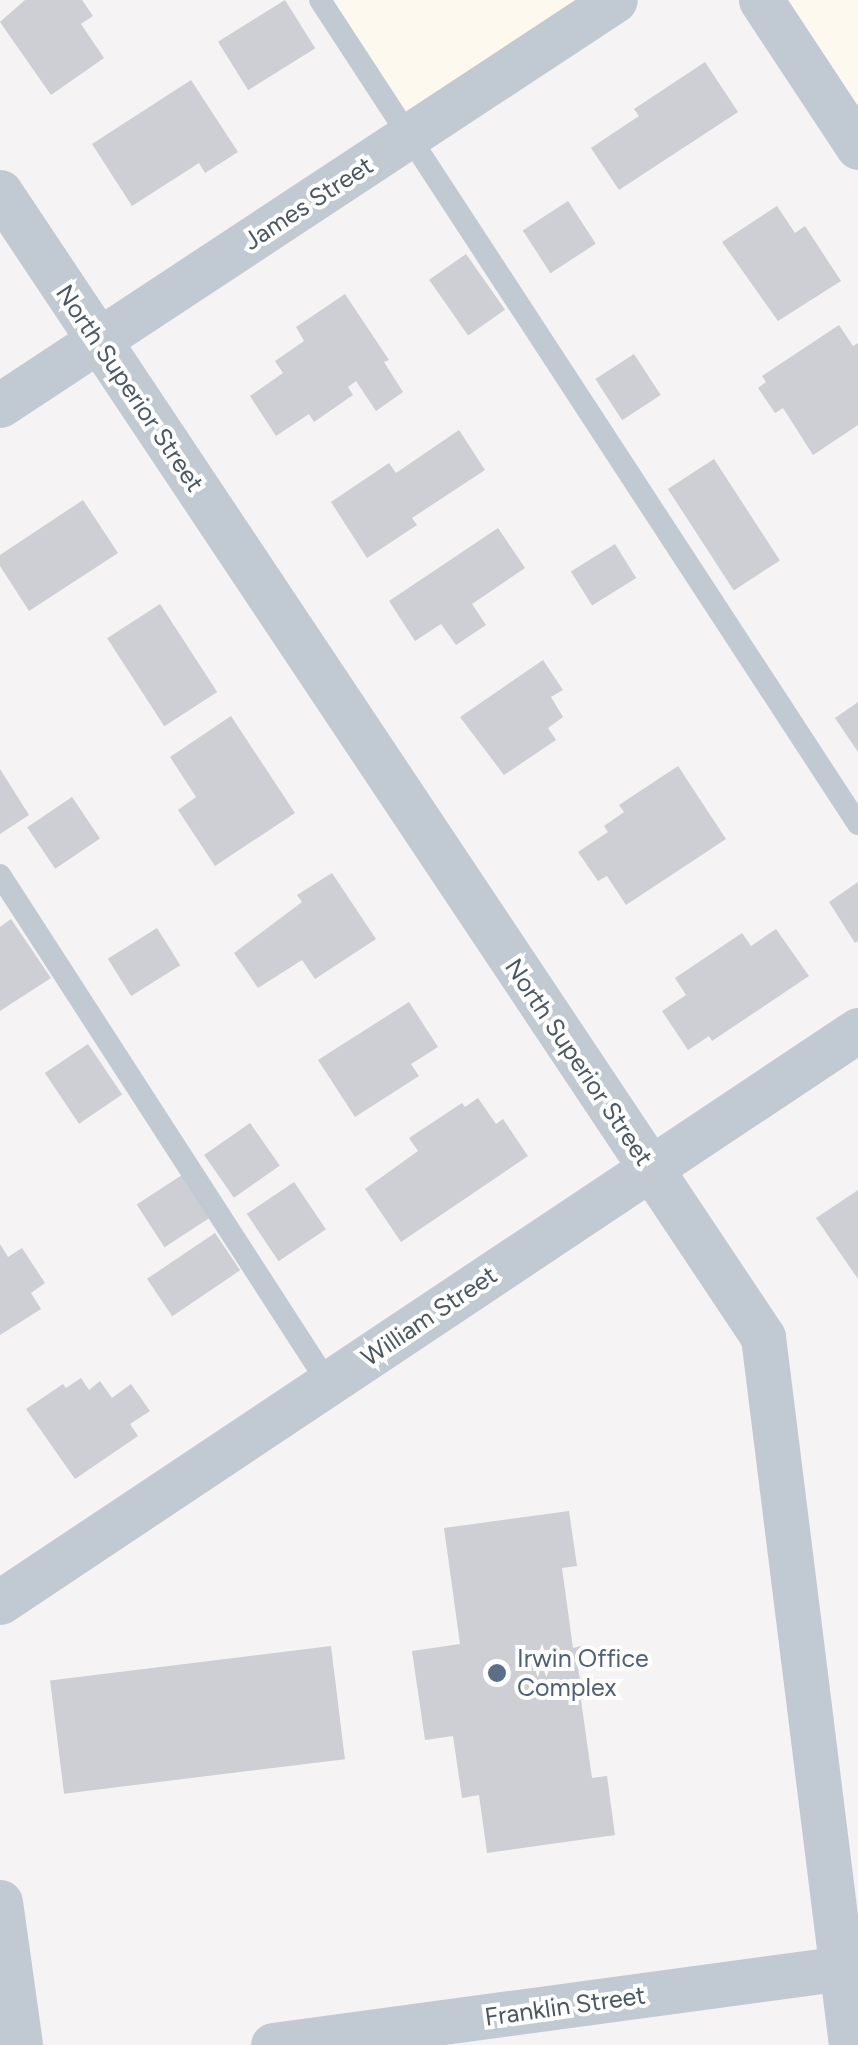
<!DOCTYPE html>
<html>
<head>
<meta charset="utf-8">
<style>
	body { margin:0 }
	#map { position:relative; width:858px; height:2045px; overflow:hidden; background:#f5f3f3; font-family:Figtree,sans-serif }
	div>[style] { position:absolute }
	.commercial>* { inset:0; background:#fdf9ef }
	.building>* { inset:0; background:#cdcfd5; transform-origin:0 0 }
	.lane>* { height:22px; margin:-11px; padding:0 11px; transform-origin:11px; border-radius:11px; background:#c1cad2 }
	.street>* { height:45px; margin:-22.5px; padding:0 22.5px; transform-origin:22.5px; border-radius:22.5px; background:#c1cad2 }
	.dots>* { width:28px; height:28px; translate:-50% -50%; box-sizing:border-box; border:5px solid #fff; border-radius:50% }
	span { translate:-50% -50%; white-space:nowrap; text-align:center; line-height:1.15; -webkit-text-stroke:8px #fff; paint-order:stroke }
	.street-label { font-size:25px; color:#4a5661 }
	.service-label { font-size:25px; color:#4e5e75 }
	.left { translate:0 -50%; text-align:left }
</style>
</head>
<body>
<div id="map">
	<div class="commercial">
		<div style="clip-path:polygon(320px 0,615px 0,409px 137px)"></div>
		<div style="clip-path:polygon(761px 0,858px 0,858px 147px)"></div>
	</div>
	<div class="building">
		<div style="clip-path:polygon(25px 0,82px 0,93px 16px,81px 24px,104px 58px,51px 95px,0 22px)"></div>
		<div style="left:285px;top:0;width:57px;height:79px;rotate:58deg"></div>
		<div style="clip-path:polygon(705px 62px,738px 112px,619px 190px,591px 148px,639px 116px,634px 109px)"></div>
		<div style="clip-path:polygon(191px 80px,238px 152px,205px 173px,199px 163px,132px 206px,92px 144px)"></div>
		<div style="left:568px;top:201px;width:51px;height:54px;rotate:57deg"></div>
		<div style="clip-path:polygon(777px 206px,795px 233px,805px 226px,841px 281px,778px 321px,722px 242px)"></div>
		<div style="left:466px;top:254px;width:68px;height:45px;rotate:55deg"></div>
		<div style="clip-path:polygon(345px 294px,389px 360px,384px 362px,403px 392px,376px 411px,356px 381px,348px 387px,353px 395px,314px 422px,309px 414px,276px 436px,250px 396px,283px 373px,275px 361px,304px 341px,296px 327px)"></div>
		<div style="clip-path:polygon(839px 325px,853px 346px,858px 343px,858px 425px,813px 455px,783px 408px,775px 413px,758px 388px,766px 382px,762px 376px)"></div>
		<div style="left:634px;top:354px;width:49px;height:46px;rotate:57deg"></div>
		<div style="clip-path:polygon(459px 430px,485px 470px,412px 518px,417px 525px,367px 558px,331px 502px,389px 463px,396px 473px)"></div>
		<div style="left:714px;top:459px;width:121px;height:55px;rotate:57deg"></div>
		<div style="clip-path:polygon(83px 500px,118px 553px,29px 611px,0 566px,0 555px)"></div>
		<div style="clip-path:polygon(498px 528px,525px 568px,472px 604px,486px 625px,456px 645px,441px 624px,415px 641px,389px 601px)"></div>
		<div style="left:615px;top:544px;width:40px;height:52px;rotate:58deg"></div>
		<div style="left:160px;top:604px;width:105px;height:63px;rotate:57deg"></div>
		<div style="clip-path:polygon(543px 660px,563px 690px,551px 697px,563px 717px,548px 728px,556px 740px,504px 775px,460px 717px)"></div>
		<div style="clip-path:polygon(858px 702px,858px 752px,835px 718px)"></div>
		<div style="clip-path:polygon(231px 716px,295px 813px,215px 866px,178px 810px,196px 797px,170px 757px)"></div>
		<div style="clip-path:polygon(678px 766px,726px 839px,626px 905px,607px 876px,598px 881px,578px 852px,608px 832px,604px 826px,624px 812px,619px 805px)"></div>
		<div style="clip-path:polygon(0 769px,29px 815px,0 834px)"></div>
		<div style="left:72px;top:797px;width:50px;height:54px;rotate:56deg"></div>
		<div style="clip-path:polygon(332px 873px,376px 939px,315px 979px,302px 960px,258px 988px,234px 953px,302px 902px,297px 895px)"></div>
		<div style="clip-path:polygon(858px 882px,858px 941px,855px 943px,829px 902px)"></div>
		<div style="clip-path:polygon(11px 919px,51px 978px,0 1011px,0 927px)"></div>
		<div style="left:157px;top:928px;width:44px;height:58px;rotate:58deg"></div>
		<div style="clip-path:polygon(776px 929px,809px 976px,712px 1041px,709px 1036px,688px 1050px,662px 1011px,686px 995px,675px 978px,742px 933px,751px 946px)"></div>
		<div style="clip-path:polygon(409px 1002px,438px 1047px,411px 1064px,419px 1076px,355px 1117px,318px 1060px)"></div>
		<div style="left:88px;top:1044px;width:61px;height:52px;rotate:56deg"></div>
		<div style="clip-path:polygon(478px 1098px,496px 1124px,503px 1119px,528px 1156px,401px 1242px,365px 1189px,418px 1151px,409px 1138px,462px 1103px,465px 1107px)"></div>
		<div style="left:250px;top:1123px;width:52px;height:56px;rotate:55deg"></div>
		<div style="left:182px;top:1175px;width:51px;height:54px;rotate:57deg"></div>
		<div style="left:294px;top:1182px;width:57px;height:57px;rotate:56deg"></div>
		<div style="clip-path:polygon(858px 1190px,858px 1279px,816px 1218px)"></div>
		<div style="left:215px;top:1233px;width:45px;height:82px;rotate:56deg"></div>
		<div style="clip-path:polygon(0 1244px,8px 1257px,22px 1248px,45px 1283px,31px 1293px,41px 1309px,0 1335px)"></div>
		<div style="clip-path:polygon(81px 1378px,89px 1390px,100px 1381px,112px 1398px,131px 1384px,150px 1411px,130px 1424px,138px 1436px,75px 1479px,26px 1409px,63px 1384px,66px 1388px)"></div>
		<div style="clip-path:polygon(569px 1511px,577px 1566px,562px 1568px,573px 1648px,581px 1646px,583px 1663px,577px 1663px,581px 1685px,586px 1683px,588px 1699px,581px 1700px,592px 1778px,607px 1776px,615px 1835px,487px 1853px,479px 1795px,462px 1798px,453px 1736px,425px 1740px,412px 1651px,460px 1644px,444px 1528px)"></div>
		<div style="left:331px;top:1646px;width:114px;height:283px;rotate:83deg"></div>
	</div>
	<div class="lane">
		<div style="left:320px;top:0;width:984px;rotate:56.86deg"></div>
		<div style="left:0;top:875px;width:605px;rotate:57.15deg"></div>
	</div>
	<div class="street">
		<div style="left:761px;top:0;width:176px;rotate:56.6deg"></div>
		<div style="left:0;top:192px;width:1376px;rotate:56.32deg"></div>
		<div style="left:763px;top:1337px;width:713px;rotate:82.91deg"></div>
		<div style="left:0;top:405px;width:736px;rotate:-33.37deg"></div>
		<div style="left:0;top:1602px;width:1031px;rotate:-33.69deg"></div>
		<div style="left:0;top:1902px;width:144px;rotate:82deg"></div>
		<div style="left:273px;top:2045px;width:590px;rotate:-7.69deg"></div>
	</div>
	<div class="dots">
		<div style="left:497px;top:1673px;background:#5c6f8a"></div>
	</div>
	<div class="street-label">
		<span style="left:308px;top:203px;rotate:-33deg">James Street</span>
		<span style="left:130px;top:388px;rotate:56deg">North Superior Street</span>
		<span style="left:579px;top:1062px;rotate:56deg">North Superior Street</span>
		<span style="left:429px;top:1316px;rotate:-34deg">William Street</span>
		<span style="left:565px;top:2006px;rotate:-8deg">Franklin Street</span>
	</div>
	<div class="service-label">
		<span class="left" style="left:517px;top:1673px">Irwin Office<br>Complex</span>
	</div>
</div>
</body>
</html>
